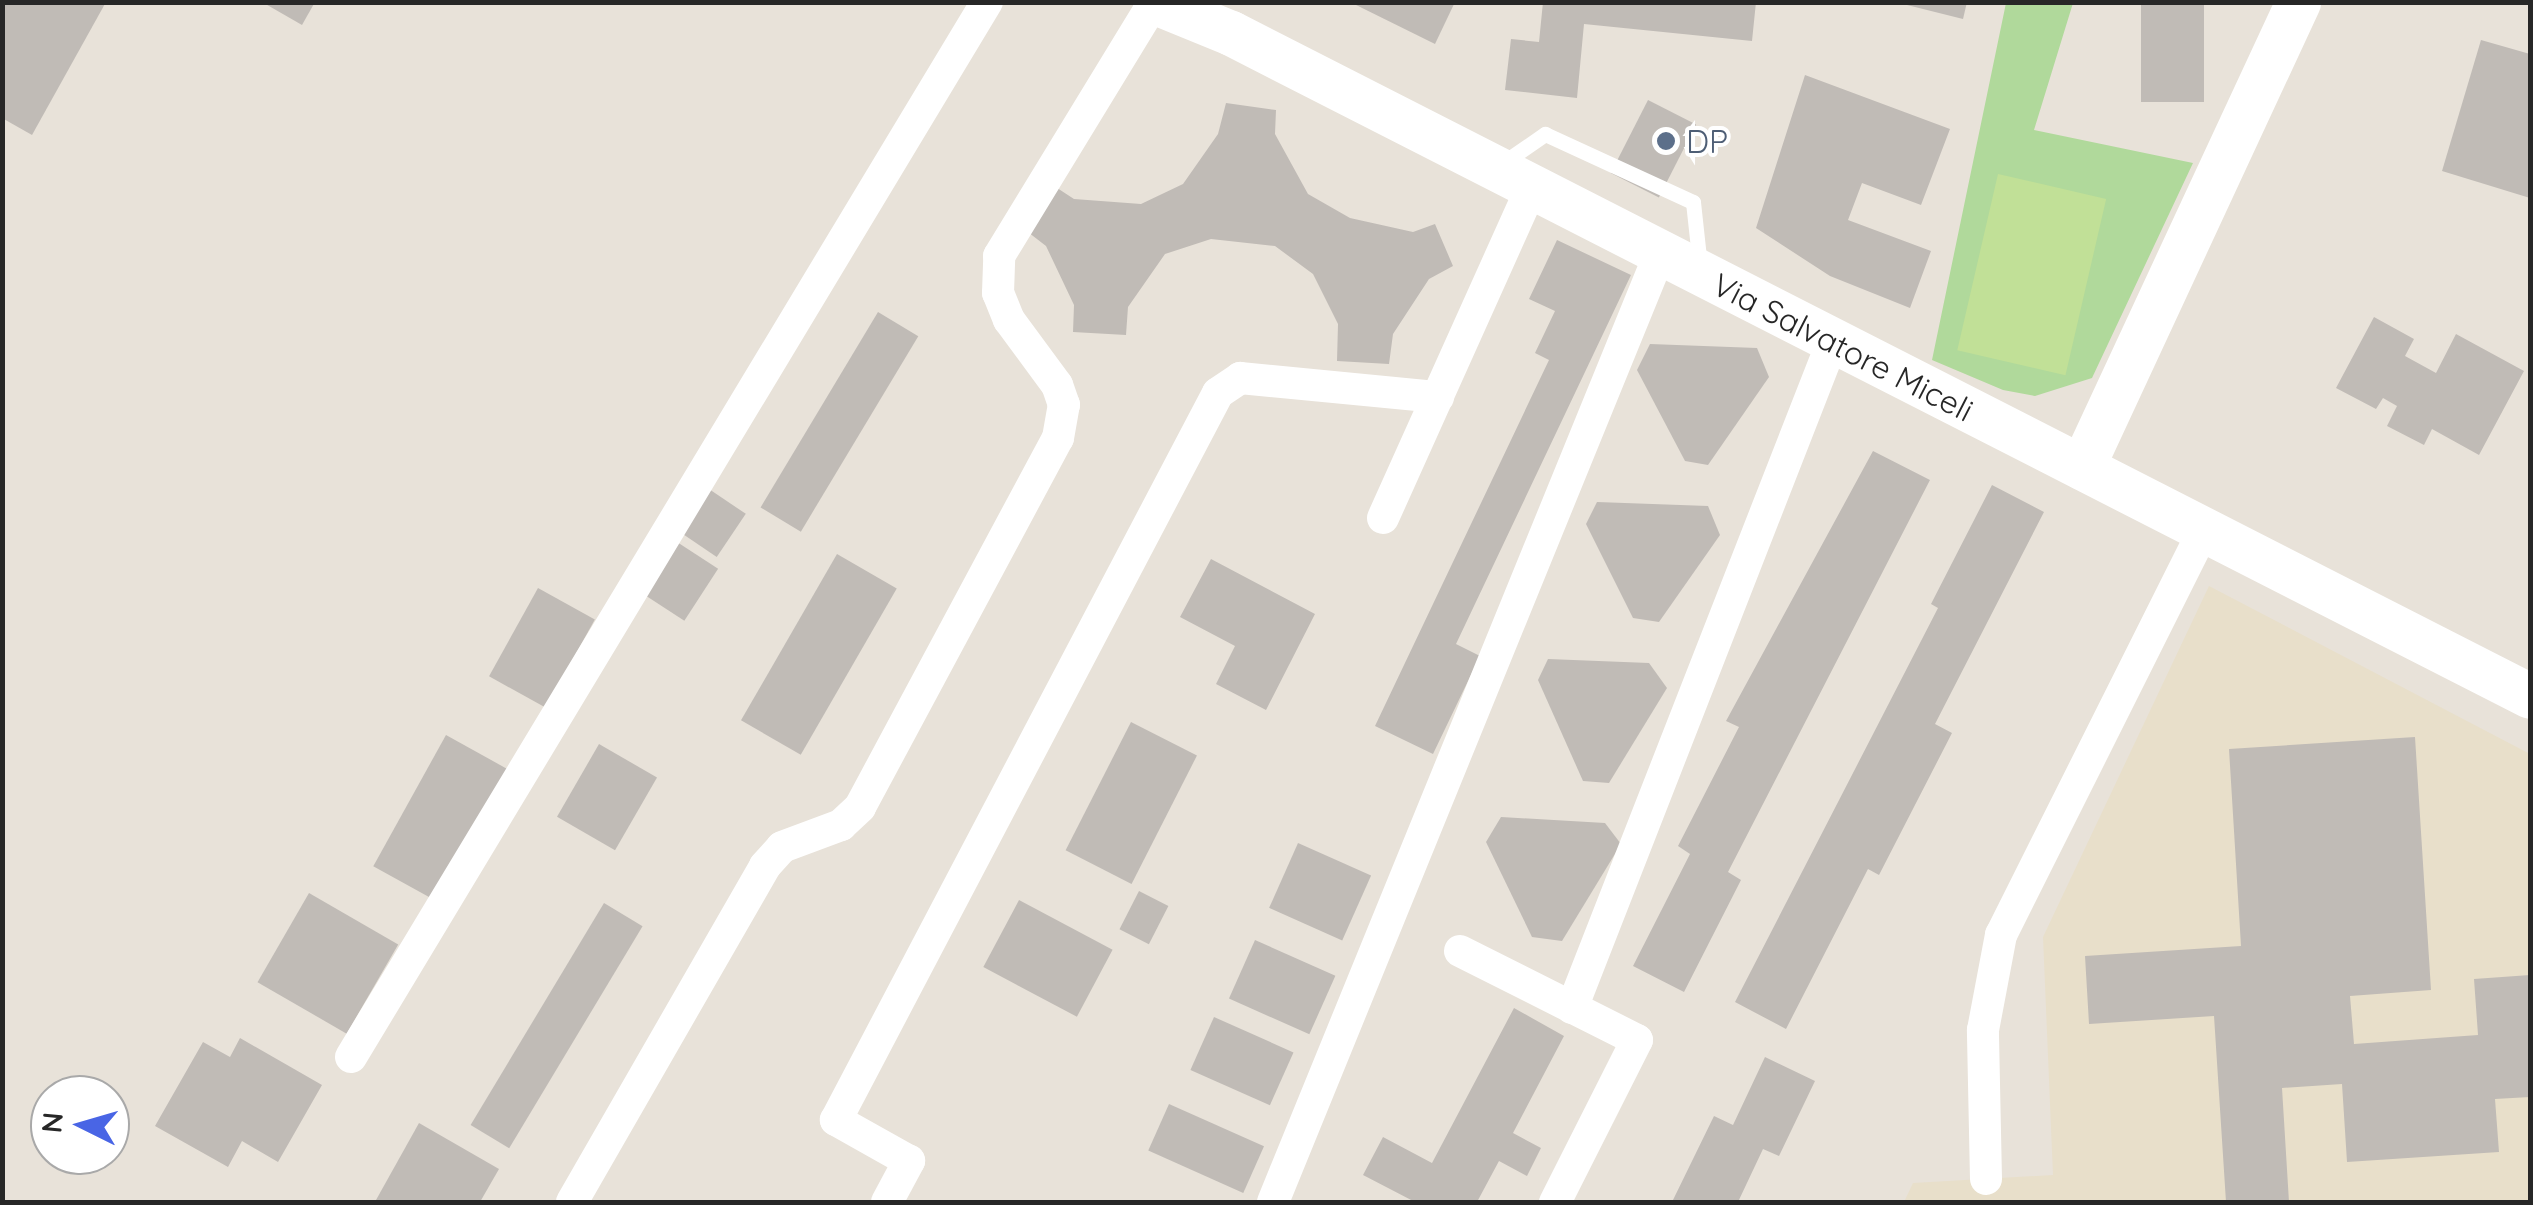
<!DOCTYPE html>
<html>
<head>
<meta charset="utf-8">
<style>
	body { margin:0 }
	#map { position:relative; width:2533px; height:1205px; overflow:hidden; background:#e8e2d9; font-family:Quicksand,sans-serif }
	div>[style] { position:absolute }
	.education>* { inset:0; background:#e8dfca }
	.green>* { inset:0; background:#b0d99b }
	.pitch>* { inset:0; background:#c1e097; transform-origin:0 0 }
	.building>* { inset:0; background:#c0bbb6; transform-origin:0 0 }
	.lane>* { height:15px; margin:-7.5px; padding:0 7.5px; transform-origin:7.5px; border-radius:7.5px; background:#fff }
	.street>* { height:32px; margin:-16px; padding:0 16px; transform-origin:16px; border-radius:16px; background:#fff }
	.secondary>* { height:45px; margin:-22.5px; padding:0 22.5px; transform-origin:22.5px; border-radius:22.5px; background:#fff }
	.dots>* { width:28px; height:28px; translate:-50% -50%; box-sizing:border-box; border:5px solid #fff; border-radius:50% }
	span { translate:-50% -50%; white-space:nowrap; text-align:center; line-height:1.15; -webkit-text-stroke:8px #fff; paint-order:stroke }
	.service-label { font-size:32px; color:#4e5e75 }
	.left { translate:0 -50%; text-align:left }
	.street-label { font-size:32px; color:#272727 }
	.frame { position:absolute; inset:0; border:5px solid #272727; pointer-events:none }
	.north { position:absolute; left:30px; top:1075px; width:100px; height:100px; box-sizing:border-box; background:#fff; border:2px solid #a9a9a9; border-radius:50%; rotate:275deg; font-size:28px; font-weight:700; line-height:40px; text-align:center; color:#272727 }
	.north::after { content:''; display:block; margin:auto; width:35px; height:45px; background:#4965e5; clip-path:polygon(50% 0,100% 100%,50% 72%,0 100%) }
</style>
</head>
<body>
<div id="map">
	<div class="education">
		<div style="clip-path:polygon(2209px 586px,2530px 754px,2530px 1202px,1904px 1202px,1913px 1183px,2053px 1175px,2043px 937px)"></div>
	</div>
	<div class="green">
		<div style="clip-path:polygon(2006px 3px,2073px 3px,2034px 130px,2193px 163px,2092px 378px,2035px 396px,2003px 390px,1932px 360px)"></div>
	</div>
	<div class="pitch">
		<div style="left:1998px;top:174px;width:111px;height:181px;rotate:13deg"></div>
	</div>
	<div class="building">
		<div style="clip-path:polygon(2px 2px,106px 2px,32px 135px,2px 118px)"></div>
		<div style="clip-path:polygon(262px 2px,315px 2px,302px 25px)"></div>
		<div style="clip-path:polygon(1350px 2px,1455px 2px,1435px 44px)"></div>
		<div style="clip-path:polygon(1543px 2px,1756px 2px,1752px 41px,1584px 24px,1577px 98px,1505px 90px,1511px 39px,1539px 42px)"></div>
		<div style="clip-path:polygon(1895px 2px,1967px 2px,1963px 19px)"></div>
		<div style="left:2141px;top:2px;width:63px;height:100px"></div>
		<div style="clip-path:polygon(2481px 40px,2530px 54px,2530px 198px,2442px 171px)"></div>
		<div style="clip-path:polygon(1805px 75px,1950px 129px,1921px 205px,1862px 183px,1848px 220px,1931px 251px,1910px 308px,1830px 276px,1756px 228px)"></div>
		<div style="left:1648px;top:100px;width:54px;height:82px;rotate:27deg"></div>
		<div style="clip-path:polygon(1226px 103px,1276px 110px,1275px 134px,1308px 194px,1350px 218px,1413px 232px,1435px 224px,1453px 266px,1429px 279px,1393px 334px,1389px 364px,1337px 361px,1338px 324px,1313px 274px,1275px 246px,1211px 239px,1165px 254px,1128px 307px,1126px 335px,1073px 332px,1074px 305px,1046px 246px,1024px 229px,1051px 184px,1074px 199px,1141px 204px,1183px 184px,1218px 134px)"></div>
		<div style="clip-path:polygon(1557px 240px,1631px 275px,1456px 644px,1480px 656px,1433px 754px,1375px 726px,1549px 360px,1535px 353px,1555px 311px,1529px 299px)"></div>
		<div style="left:878px;top:312px;width:47px;height:228px;rotate:31deg"></div>
		<div style="clip-path:polygon(2374px 317px,2414px 339px,2405px 356px,2436px 373px,2456px 334px,2524px 371px,2479px 455px,2432px 429px,2424px 445px,2387px 426px,2397px 406px,2383px 398px,2376px 409px,2336px 388px)"></div>
		<div style="clip-path:polygon(1650px 344px,1757px 348px,1769px 377px,1708px 465px,1685px 461px,1637px 370px)"></div>
		<div style="clip-path:polygon(1873px 451px,1930px 480px,1728px 872px,1741px 880px,1684px 992px,1633px 966px,1690px 854px,1678px 846px,1739px 727px,1726px 721px)"></div>
		<div style="clip-path:polygon(1992px 485px,2044px 512px,1935px 724px,1952px 733px,1879px 875px,1868px 869px,1786px 1029px,1735px 1002px,1938px 608px,1931px 604px)"></div>
		<div style="left:706px;top:487px;width:48px;height:52px;rotate:34deg"></div>
		<div style="clip-path:polygon(1597px 502px,1708px 506px,1720px 535px,1659px 622px,1633px 618px,1586px 524px)"></div>
		<div style="left:677px;top:542px;width:49px;height:62px;rotate:33deg"></div>
		<div style="left:837px;top:554px;width:69px;height:192px;rotate:30deg"></div>
		<div style="clip-path:polygon(1211px 559px,1315px 614px,1266px 710px,1216px 684px,1235px 646px,1180px 617px)"></div>
		<div style="left:538px;top:588px;width:65px;height:101px;rotate:29deg"></div>
		<div style="clip-path:polygon(1548px 659px,1649px 663px,1667px 688px,1609px 783px,1583px 781px,1538px 680px)"></div>
		<div style="left:1131px;top:722px;width:74px;height:144px;rotate:27deg"></div>
		<div style="left:446px;top:735px;width:71px;height:150px;rotate:29deg"></div>
		<div style="clip-path:polygon(2415px 737px,2431px 990px,2350px 996px,2354px 1044px,2478px 1035px,2474px 979px,2530px 975px,2530px 1097px,2495px 1099px,2499px 1152px,2347px 1162px,2342px 1084px,2282px 1088px,2289px 1202px,2226px 1202px,2214px 1016px,2089px 1024px,2085px 956px,2241px 946px,2229px 749px)"></div>
		<div style="left:599px;top:744px;width:67px;height:84px;rotate:30deg"></div>
		<div style="clip-path:polygon(1501px 817px,1605px 823px,1621px 844px,1562px 941px,1532px 937px,1486px 842px)"></div>
		<div style="left:1298px;top:843px;width:80px;height:71px;rotate:24deg"></div>
		<div style="left:1139px;top:891px;width:33px;height:43px;rotate:27deg"></div>
		<div style="left:309px;top:893px;width:103px;height:103px;rotate:30deg"></div>
		<div style="left:1019px;top:900px;width:106px;height:76px;rotate:28deg"></div>
		<div style="left:604px;top:903px;width:45px;height:259px;rotate:31deg"></div>
		<div style="left:1255px;top:940px;width:88px;height:64px;rotate:24deg"></div>
		<div style="clip-path:polygon(1514px 1008px,1564px 1036px,1513px 1133px,1541px 1148px,1527px 1176px,1499px 1161px,1477px 1202px,1415px 1202px,1363px 1175px,1383px 1137px,1432px 1163px)"></div>
		<div style="left:1214px;top:1017px;width:87px;height:58px;rotate:24deg"></div>
		<div style="clip-path:polygon(240px 1038px,322px 1085px,278px 1162px,242px 1141px,228px 1167px,155px 1126px,203px 1042px,230px 1057px)"></div>
		<div style="clip-path:polygon(1765px 1057px,1815px 1081px,1779px 1156px,1763px 1149px,1738px 1202px,1672px 1202px,1714px 1116px,1733px 1125px)"></div>
		<div style="left:1169px;top:1104px;width:104px;height:51px;rotate:24deg"></div>
		<div style="clip-path:polygon(419px 1123px,499px 1169px,480px 1202px,376px 1200px)"></div>
	</div>
	<div class="lane">
		<div style="left:1500px;top:165px;width:55px;rotate:-34.6deg"></div>
		<div style="left:1545px;top:134px;width:163px;rotate:24.7deg"></div>
		<div style="left:1693px;top:202px;width:64px;rotate:83.8deg"></div>
	</div>
	<div class="street">
		<div style="left:1383px;top:518px;width:363px;rotate:-65.8deg"></div>
		<div style="left:1460px;top:951px;width:198px;rotate:26.7deg"></div>
		<div style="left:1637px;top:1040px;width:182px;rotate:116.8deg"></div>
		<div style="left:1572px;top:1008px;width:714px;rotate:-68.65deg"></div>
		<div style="left:351px;top:1057px;width:1232px;rotate:-58.92deg"></div>
		<div style="left:1986px;top:1179px;width:149px;rotate:-91.2deg"></div>
		<div style="left:1983px;top:1030px;width:97px;rotate:-79.3deg"></div>
		<div style="left:2001px;top:935px;width:453px;rotate:-63.4deg"></div>
		<div style="left:572px;top:1202px;width:387px;rotate:-60.1deg"></div>
		<div style="left:765px;top:866px;width:25px;rotate:-48deg"></div>
		<div style="left:782px;top:847px;width:63px;rotate:-20.4deg"></div>
		<div style="left:841px;top:825px;width:26px;rotate:-43deg"></div>
		<div style="left:860px;top:807px;width:419px;rotate:-61.8deg"></div>
		<div style="left:1058px;top:438px;width:34px;rotate:-80deg"></div>
		<div style="left:1064px;top:405px;width:21px;rotate:-109deg"></div>
		<div style="left:1057px;top:385px;width:81px;rotate:-126.4deg"></div>
		<div style="left:1009px;top:320px;width:29px;rotate:-112deg"></div>
		<div style="left:998px;top:293px;width:37px;rotate:-88deg"></div>
		<div style="left:999px;top:256px;width:298px;rotate:-58.6deg"></div>
		<div style="left:887px;top:1202px;width:47px;rotate:-61.8deg"></div>
		<div style="left:909px;top:1161px;width:84px;rotate:-150.7deg"></div>
		<div style="left:836px;top:1120px;width:821px;rotate:-62.28deg"></div>
		<div style="left:1218px;top:393px;width:27px;rotate:-34deg"></div>
		<div style="left:1240px;top:378px;width:199px;rotate:5.5deg"></div>
		<div style="left:1273px;top:1202px;width:1025px;rotate:-67.81deg"></div>
	</div>
	<div class="secondary">
		<div style="left:1155px;top:2px;width:82px;rotate:22.2deg"></div>
		<div style="left:1231px;top:33px;width:1458px;rotate:27.04deg"></div>
		<div style="left:2082px;top:467px;width:513px;rotate:-65.08deg"></div>
	</div>
	<div class="dots">
		<div style="left:1666px;top:141px;background:#5c6f8a"></div>
	</div>
	<div class="service-label">
		<span class="left" style="left:1686px;top:141px">DP</span>
	</div>
	<div class="street-label">
		<span style="left:1843px;top:347px;rotate:27deg">Via Salvatore Miceli</span>
	</div>
	<div class="frame"></div>
	<div class="north">N</div>
</div>
</body>
</html>
